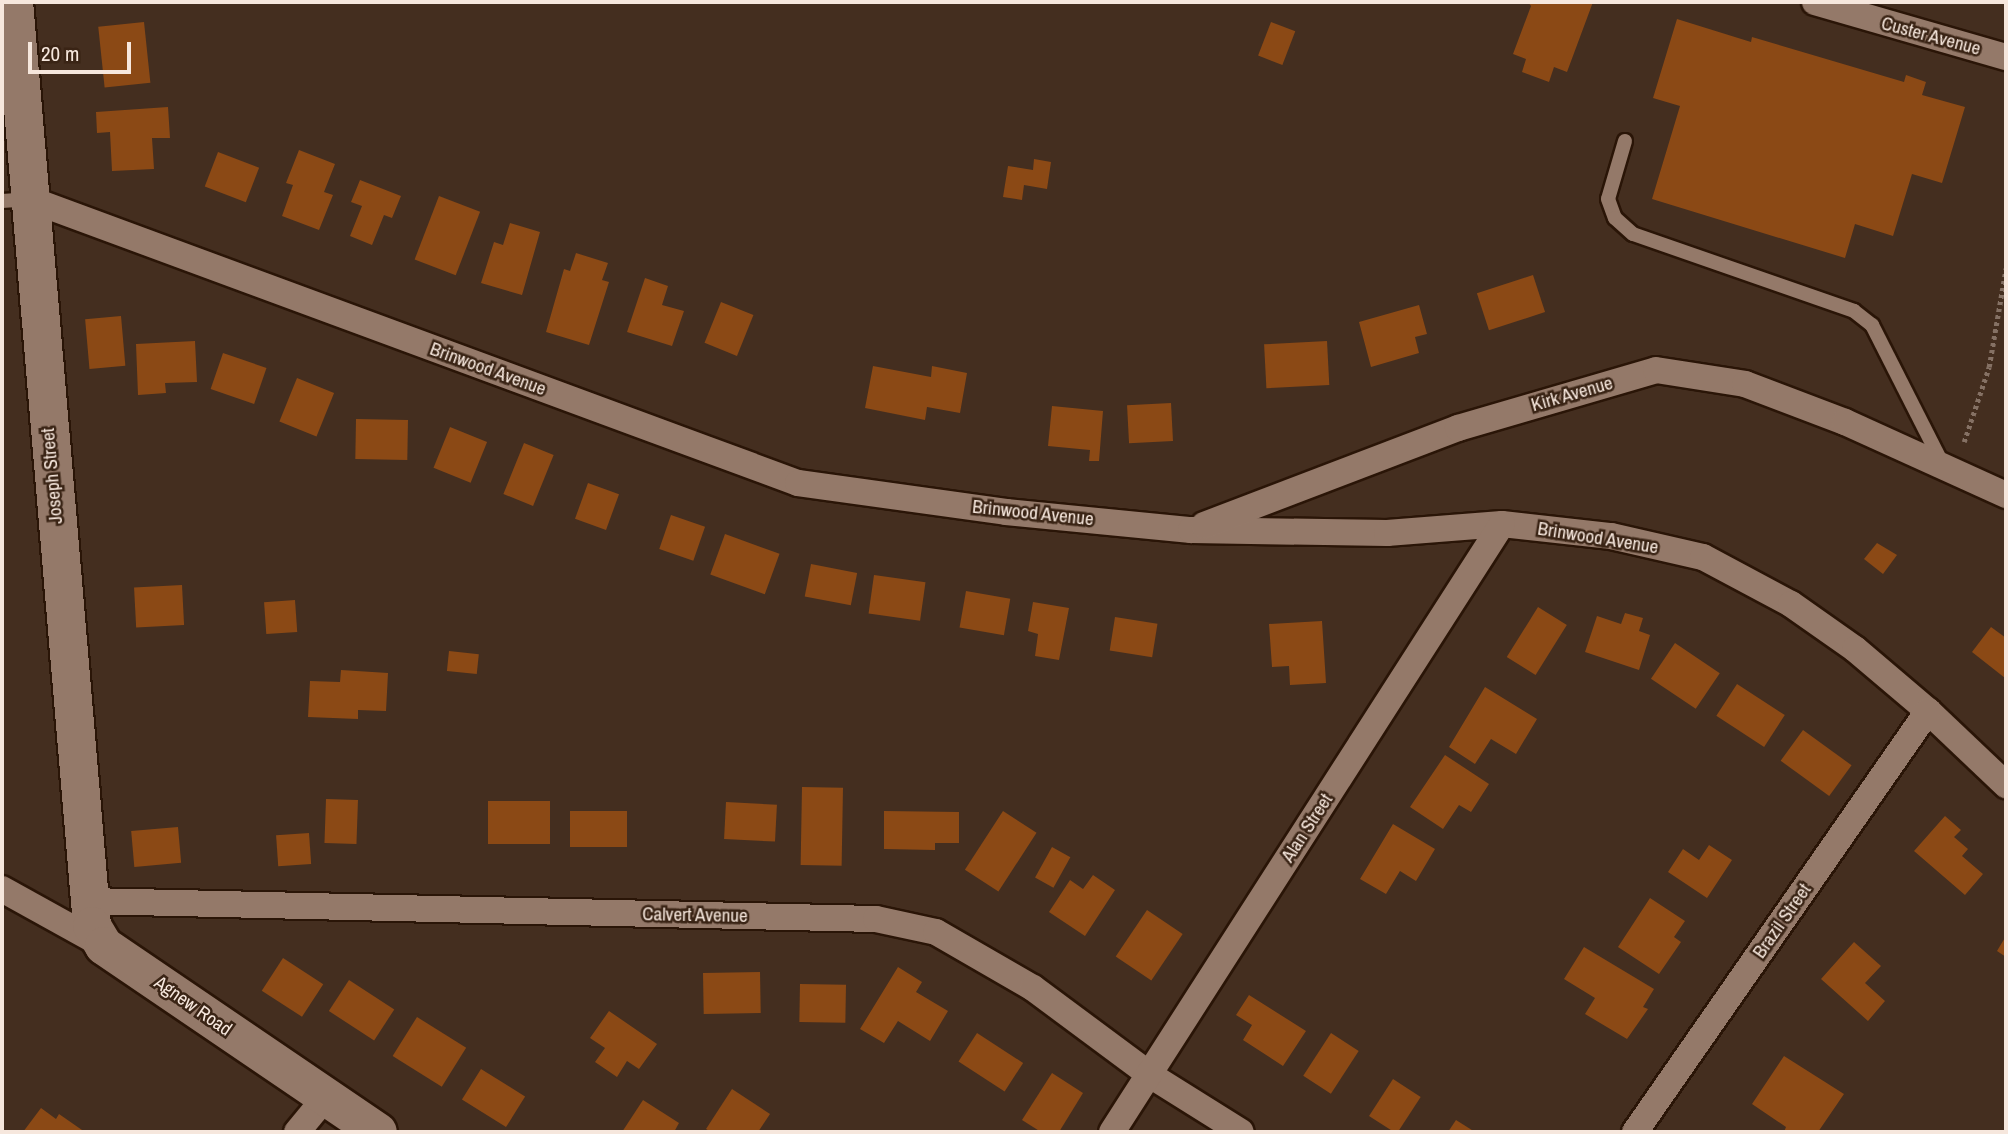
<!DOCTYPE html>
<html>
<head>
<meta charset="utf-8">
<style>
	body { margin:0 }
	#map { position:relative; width:2008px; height:1134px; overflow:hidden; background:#442e1f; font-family:"Archivo Narrow",sans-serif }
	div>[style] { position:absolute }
	.building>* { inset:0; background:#8b4915; transform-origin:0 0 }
	.path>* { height:4.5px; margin-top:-2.25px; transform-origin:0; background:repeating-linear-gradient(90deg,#857164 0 3.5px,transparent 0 7px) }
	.roads { filter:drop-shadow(2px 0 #2a1507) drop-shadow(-2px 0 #2a1507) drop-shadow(0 2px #2a1507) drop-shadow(0 -2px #2a1507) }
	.lane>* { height:14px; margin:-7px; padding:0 7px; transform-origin:7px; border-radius:7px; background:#947969 }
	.street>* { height:26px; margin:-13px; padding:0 13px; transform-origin:13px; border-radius:13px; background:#947969 }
	.secondary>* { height:38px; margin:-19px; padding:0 19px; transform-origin:19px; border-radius:19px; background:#947969 }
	span { translate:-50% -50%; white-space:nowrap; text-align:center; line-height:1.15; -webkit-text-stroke:5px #3a2415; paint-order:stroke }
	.street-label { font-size:19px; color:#f6e7dd }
	.frame { position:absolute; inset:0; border:4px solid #f6e7dd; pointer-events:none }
	.scale { position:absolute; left:28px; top:42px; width:103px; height:32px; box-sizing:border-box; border:4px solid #f6e7dd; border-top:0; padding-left:9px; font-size:21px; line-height:24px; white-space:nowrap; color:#f6e7dd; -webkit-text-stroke:5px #3a2415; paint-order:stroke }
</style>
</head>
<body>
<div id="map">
	<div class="building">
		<div style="clip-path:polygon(1528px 2px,1593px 2px,1567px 72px,1554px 67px,1549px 82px,1522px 72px,1526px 59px,1513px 54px,1531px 6px)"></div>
		<div style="clip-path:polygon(1677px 19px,1751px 42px,1752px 37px,1904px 82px,1906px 75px,1926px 82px,1922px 95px,1965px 107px,1942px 183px,1912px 174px,1893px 236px,1855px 224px,1845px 258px,1652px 199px,1680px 106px,1653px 98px)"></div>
		<div style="left:144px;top:22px;width:61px;height:46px;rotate:84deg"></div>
		<div style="left:1271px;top:22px;width:26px;height:36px;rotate:21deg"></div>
		<div style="clip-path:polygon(168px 107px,170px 138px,152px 138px,154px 169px,112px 171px,110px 132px,97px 133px,96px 112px)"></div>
		<div style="clip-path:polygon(299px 150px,335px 164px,324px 192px,333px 195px,319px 230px,282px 216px,293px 185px,286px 183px)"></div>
		<div style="left:218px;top:152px;width:44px;height:37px;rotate:21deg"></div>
		<div style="clip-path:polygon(1034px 159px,1051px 162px,1047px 189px,1024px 185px,1022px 200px,1003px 197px,1008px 166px,1033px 170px)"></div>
		<div style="clip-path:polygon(360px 180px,401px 196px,392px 218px,384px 215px,372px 245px,350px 236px,362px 206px,351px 202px)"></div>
		<div style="left:439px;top:196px;width:44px;height:68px;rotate:21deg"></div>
		<div style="clip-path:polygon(510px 223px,540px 232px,522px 295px,481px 283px,494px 242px,503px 245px)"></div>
		<div style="clip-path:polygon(576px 253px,608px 263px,602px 280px,609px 282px,589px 345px,546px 332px,564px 269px,570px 271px)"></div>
		<div style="left:1533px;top:275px;width:39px;height:59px;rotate:72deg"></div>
		<div style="clip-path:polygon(645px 278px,668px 286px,662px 305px,684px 311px,672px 346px,627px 332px)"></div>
		<div style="left:721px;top:302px;width:35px;height:44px;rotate:22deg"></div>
		<div style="clip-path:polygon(1419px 305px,1427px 334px,1415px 337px,1419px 353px,1371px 367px,1359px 322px)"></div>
		<div style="left:121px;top:316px;width:50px;height:36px;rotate:85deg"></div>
		<div style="clip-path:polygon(195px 341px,197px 382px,165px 383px,166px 393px,138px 395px,136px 344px)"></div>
		<div style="left:1327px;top:341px;width:44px;height:63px;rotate:87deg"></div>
		<div style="left:223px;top:353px;width:46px;height:38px;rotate:19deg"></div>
		<div style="clip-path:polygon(873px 366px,931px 377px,932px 366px,967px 373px,960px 413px,927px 407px,925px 420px,865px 408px)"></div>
		<div style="left:297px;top:378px;width:40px;height:47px;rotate:22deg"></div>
		<div style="left:1171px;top:403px;width:38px;height:44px;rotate:87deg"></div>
		<div style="clip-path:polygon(1052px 406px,1103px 411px,1099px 461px,1089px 461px,1090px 450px,1048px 446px)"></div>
		<div style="left:356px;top:419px;width:52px;height:40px;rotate:1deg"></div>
		<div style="left:450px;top:427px;width:40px;height:44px;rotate:22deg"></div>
		<div style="left:524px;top:443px;width:32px;height:55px;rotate:22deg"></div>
		<div style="left:588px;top:483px;width:33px;height:38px;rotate:20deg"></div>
		<div style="left:671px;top:515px;width:36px;height:36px;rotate:19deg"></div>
		<div style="left:725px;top:534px;width:58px;height:43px;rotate:20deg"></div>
		<div style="clip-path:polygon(1877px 543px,1897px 555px,1883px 574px,1864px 559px)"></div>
		<div style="left:811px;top:564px;width:47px;height:33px;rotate:11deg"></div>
		<div style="left:874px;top:575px;width:52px;height:39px;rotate:8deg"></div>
		<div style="left:182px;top:585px;width:40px;height:48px;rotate:87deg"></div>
		<div style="left:966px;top:591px;width:45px;height:37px;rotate:10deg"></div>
		<div style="left:295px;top:600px;width:32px;height:31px;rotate:86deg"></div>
		<div style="clip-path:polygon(1033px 602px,1069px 608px,1059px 660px,1035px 656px,1038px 634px,1028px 631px)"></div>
		<div style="left:1538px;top:607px;width:34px;height:59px;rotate:32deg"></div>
		<div style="clip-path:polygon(1625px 613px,1643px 618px,1639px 631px,1650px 635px,1639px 670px,1585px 652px,1597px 616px,1621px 624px)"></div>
		<div style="left:1115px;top:617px;width:43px;height:34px;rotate:9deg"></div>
		<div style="clip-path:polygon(1322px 621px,1326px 683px,1290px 685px,1289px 666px,1272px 667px,1269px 624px)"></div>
		<div style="clip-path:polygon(1991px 627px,2006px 638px,2005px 678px,1972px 652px)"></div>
		<div style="left:1675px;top:643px;width:54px;height:43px;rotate:34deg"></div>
		<div style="left:449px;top:651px;width:30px;height:20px;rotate:6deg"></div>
		<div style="clip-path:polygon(341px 670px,388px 673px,386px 711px,358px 710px,358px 719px,308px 717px,310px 681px,340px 682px)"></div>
		<div style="left:1737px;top:684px;width:57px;height:38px;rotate:33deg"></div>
		<div style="clip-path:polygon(1485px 687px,1537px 719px,1516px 754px,1491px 739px,1475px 764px,1449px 747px)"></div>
		<div style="left:1803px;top:730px;width:60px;height:38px;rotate:36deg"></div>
		<div style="clip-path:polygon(1445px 755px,1489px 784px,1471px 812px,1459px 805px,1443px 829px,1410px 807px)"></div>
		<div style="left:802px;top:787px;width:41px;height:78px;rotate:1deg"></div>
		<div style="left:326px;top:799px;width:32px;height:44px;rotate:2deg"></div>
		<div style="left:550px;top:801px;width:43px;height:62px;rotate:90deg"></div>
		<div style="left:726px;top:802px;width:51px;height:37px;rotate:3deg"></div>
		<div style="left:570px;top:811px;width:57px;height:36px"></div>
		<div style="clip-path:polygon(884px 811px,959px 812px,959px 843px,935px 843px,935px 850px,884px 849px)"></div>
		<div style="left:1003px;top:811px;width:40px;height:70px;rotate:33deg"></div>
		<div style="clip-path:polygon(1945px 816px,1961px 830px,1954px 837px,1968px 849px,1962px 856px,1983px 874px,1965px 895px,1914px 851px)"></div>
		<div style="clip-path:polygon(1393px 824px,1435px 849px,1416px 881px,1400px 871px,1386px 894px,1360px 879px)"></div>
		<div style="left:178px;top:827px;width:36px;height:47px;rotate:85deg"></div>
		<div style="left:309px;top:833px;width:31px;height:33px;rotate:86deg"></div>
		<div style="clip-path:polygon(1709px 845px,1732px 860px,1707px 898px,1668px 872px,1683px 849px,1699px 860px)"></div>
		<div style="left:1052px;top:847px;width:21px;height:35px;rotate:29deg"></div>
		<div style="clip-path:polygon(1093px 875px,1115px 890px,1085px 936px,1049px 912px,1070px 880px,1083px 889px)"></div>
		<div style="clip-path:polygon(1650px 898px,1685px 921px,1674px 937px,1681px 942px,1659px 974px,1618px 947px)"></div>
		<div style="left:1147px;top:910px;width:43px;height:56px;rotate:34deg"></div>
		<div style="clip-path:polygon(2006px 936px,2006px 957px,1997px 951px)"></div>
		<div style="clip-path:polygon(1854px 942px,1881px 966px,1865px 983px,1885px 1001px,1868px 1021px,1821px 979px)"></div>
		<div style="clip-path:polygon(1584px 947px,1654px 989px,1643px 1007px,1648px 1009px,1627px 1039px,1585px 1014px,1595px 998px,1564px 979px)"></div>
		<div style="left:283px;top:958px;width:48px;height:39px;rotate:33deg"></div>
		<div style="clip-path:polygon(898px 967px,922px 982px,916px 992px,948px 1011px,930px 1041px,898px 1021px,884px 1043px,860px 1029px)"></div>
		<div style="left:760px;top:972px;width:41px;height:57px;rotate:89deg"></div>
		<div style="left:349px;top:980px;width:54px;height:37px;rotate:33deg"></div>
		<div style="left:800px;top:984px;width:46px;height:38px;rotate:1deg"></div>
		<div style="clip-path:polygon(1249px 995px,1306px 1031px,1283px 1066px,1243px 1040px,1252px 1025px,1236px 1015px)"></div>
		<div style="clip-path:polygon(609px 1011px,657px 1044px,639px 1069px,627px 1061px,617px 1077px,595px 1062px,605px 1048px,590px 1038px)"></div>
		<div style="left:417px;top:1017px;width:58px;height:46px;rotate:32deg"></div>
		<div style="left:977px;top:1033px;width:55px;height:34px;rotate:33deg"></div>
		<div style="left:1331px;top:1033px;width:33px;height:51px;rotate:33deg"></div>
		<div style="clip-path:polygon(1784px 1056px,1844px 1094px,1818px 1132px,1784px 1132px,1786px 1127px,1752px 1104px)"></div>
		<div style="left:481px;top:1069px;width:52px;height:36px;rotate:32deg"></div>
		<div style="clip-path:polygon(1052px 1073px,1083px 1093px,1059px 1132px,1041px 1132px,1022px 1120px)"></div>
		<div style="left:1393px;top:1079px;width:33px;height:44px;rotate:33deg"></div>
		<div style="clip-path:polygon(732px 1089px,770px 1114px,758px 1132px,711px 1132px,706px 1129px)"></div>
		<div style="clip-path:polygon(643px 1100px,679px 1123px,674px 1132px,622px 1132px)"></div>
		<div style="clip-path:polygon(41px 1108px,56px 1119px,59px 1114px,82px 1130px,23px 1132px)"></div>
		<div style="clip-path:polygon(1456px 1120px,1475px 1132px,1448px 1132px)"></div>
	</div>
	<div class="path">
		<div style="left:1964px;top:442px;width:79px;rotate:-71.6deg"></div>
		<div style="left:1989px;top:367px;width:100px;rotate:-80.3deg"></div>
	</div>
	<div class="roads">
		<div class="lane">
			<div style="left:1625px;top:141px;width:60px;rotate:106.3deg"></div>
			<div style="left:1608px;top:199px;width:20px;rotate:70deg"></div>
			<div style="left:1615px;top:218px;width:24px;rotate:42deg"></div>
			<div style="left:1633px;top:234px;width:234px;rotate:19.2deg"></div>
			<div style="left:1854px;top:311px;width:23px;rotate:38deg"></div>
			<div style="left:1872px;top:325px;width:157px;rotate:63.1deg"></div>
			<div style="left:2px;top:201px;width:26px;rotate:-4deg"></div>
		</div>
		<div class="street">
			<div style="left:1815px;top:2px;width:199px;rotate:16.1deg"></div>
			<div style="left:29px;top:199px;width:820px;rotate:20.27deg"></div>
			<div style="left:798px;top:483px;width:210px;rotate:7.9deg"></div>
			<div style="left:1006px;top:512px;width:186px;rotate:5.6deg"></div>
			<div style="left:1191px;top:530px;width:196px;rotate:0.9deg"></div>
			<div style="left:1387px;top:533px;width:115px;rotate:-4.5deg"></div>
			<div style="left:1502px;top:524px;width:110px;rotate:6.3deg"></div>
			<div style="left:1611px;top:536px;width:94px;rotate:12.9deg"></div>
			<div style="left:1703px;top:557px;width:100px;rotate:28.1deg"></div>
			<div style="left:1791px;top:604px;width:78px;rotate:35.1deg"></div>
			<div style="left:1855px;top:649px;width:96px;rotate:40.3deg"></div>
			<div style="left:1928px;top:711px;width:108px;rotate:43.5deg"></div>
			<div style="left:1204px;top:525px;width:272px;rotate:-20.9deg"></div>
			<div style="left:1458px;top:428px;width:206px;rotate:-16.3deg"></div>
			<div style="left:1656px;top:370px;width:90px;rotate:8.9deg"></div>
			<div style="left:1745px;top:384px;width:107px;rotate:20.8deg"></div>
			<div style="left:1845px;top:422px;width:177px;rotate:24.4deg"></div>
			<div style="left:2px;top:889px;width:115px;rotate:29deg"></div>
			<div style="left:88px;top:901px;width:788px;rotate:1.31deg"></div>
			<div style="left:876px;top:919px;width:61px;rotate:12.2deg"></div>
			<div style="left:936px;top:932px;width:112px;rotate:30deg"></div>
			<div style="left:1033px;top:988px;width:146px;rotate:36.6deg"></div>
			<div style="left:1150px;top:1075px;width:107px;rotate:32.1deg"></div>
			<div style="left:297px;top:1132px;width:44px;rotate:-50.5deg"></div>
			<div style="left:1112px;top:1132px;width:722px;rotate:-57.32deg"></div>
			<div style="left:1635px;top:1132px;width:513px;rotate:-55.16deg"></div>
		</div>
		<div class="secondary">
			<div style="left:14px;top:2px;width:927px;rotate:85.17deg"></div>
			<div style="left:92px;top:926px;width:23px;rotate:59deg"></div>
			<div style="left:104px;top:946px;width:331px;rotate:34.2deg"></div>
		</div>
	</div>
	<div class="street-label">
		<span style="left:1931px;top:36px;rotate:15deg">Custer Avenue</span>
		<span style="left:488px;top:369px;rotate:20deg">Brinwood Avenue</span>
		<span style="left:1572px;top:394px;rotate:-16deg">Kirk Avenue</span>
		<span style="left:52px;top:476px;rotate:-95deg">Joseph Street</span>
		<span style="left:1033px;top:513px;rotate:6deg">Brinwood Avenue</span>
		<span style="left:1598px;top:538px;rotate:9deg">Brinwood Avenue</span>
		<span style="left:1307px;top:828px;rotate:-57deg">Alan Street</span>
		<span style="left:695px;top:915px;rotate:1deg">Calvert Avenue</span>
		<span style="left:1782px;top:921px;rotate:-55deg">Brazil Street</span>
		<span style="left:193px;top:1006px;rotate:35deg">Agnew Road</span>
	</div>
	<div class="frame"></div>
	<div class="scale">20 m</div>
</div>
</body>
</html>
